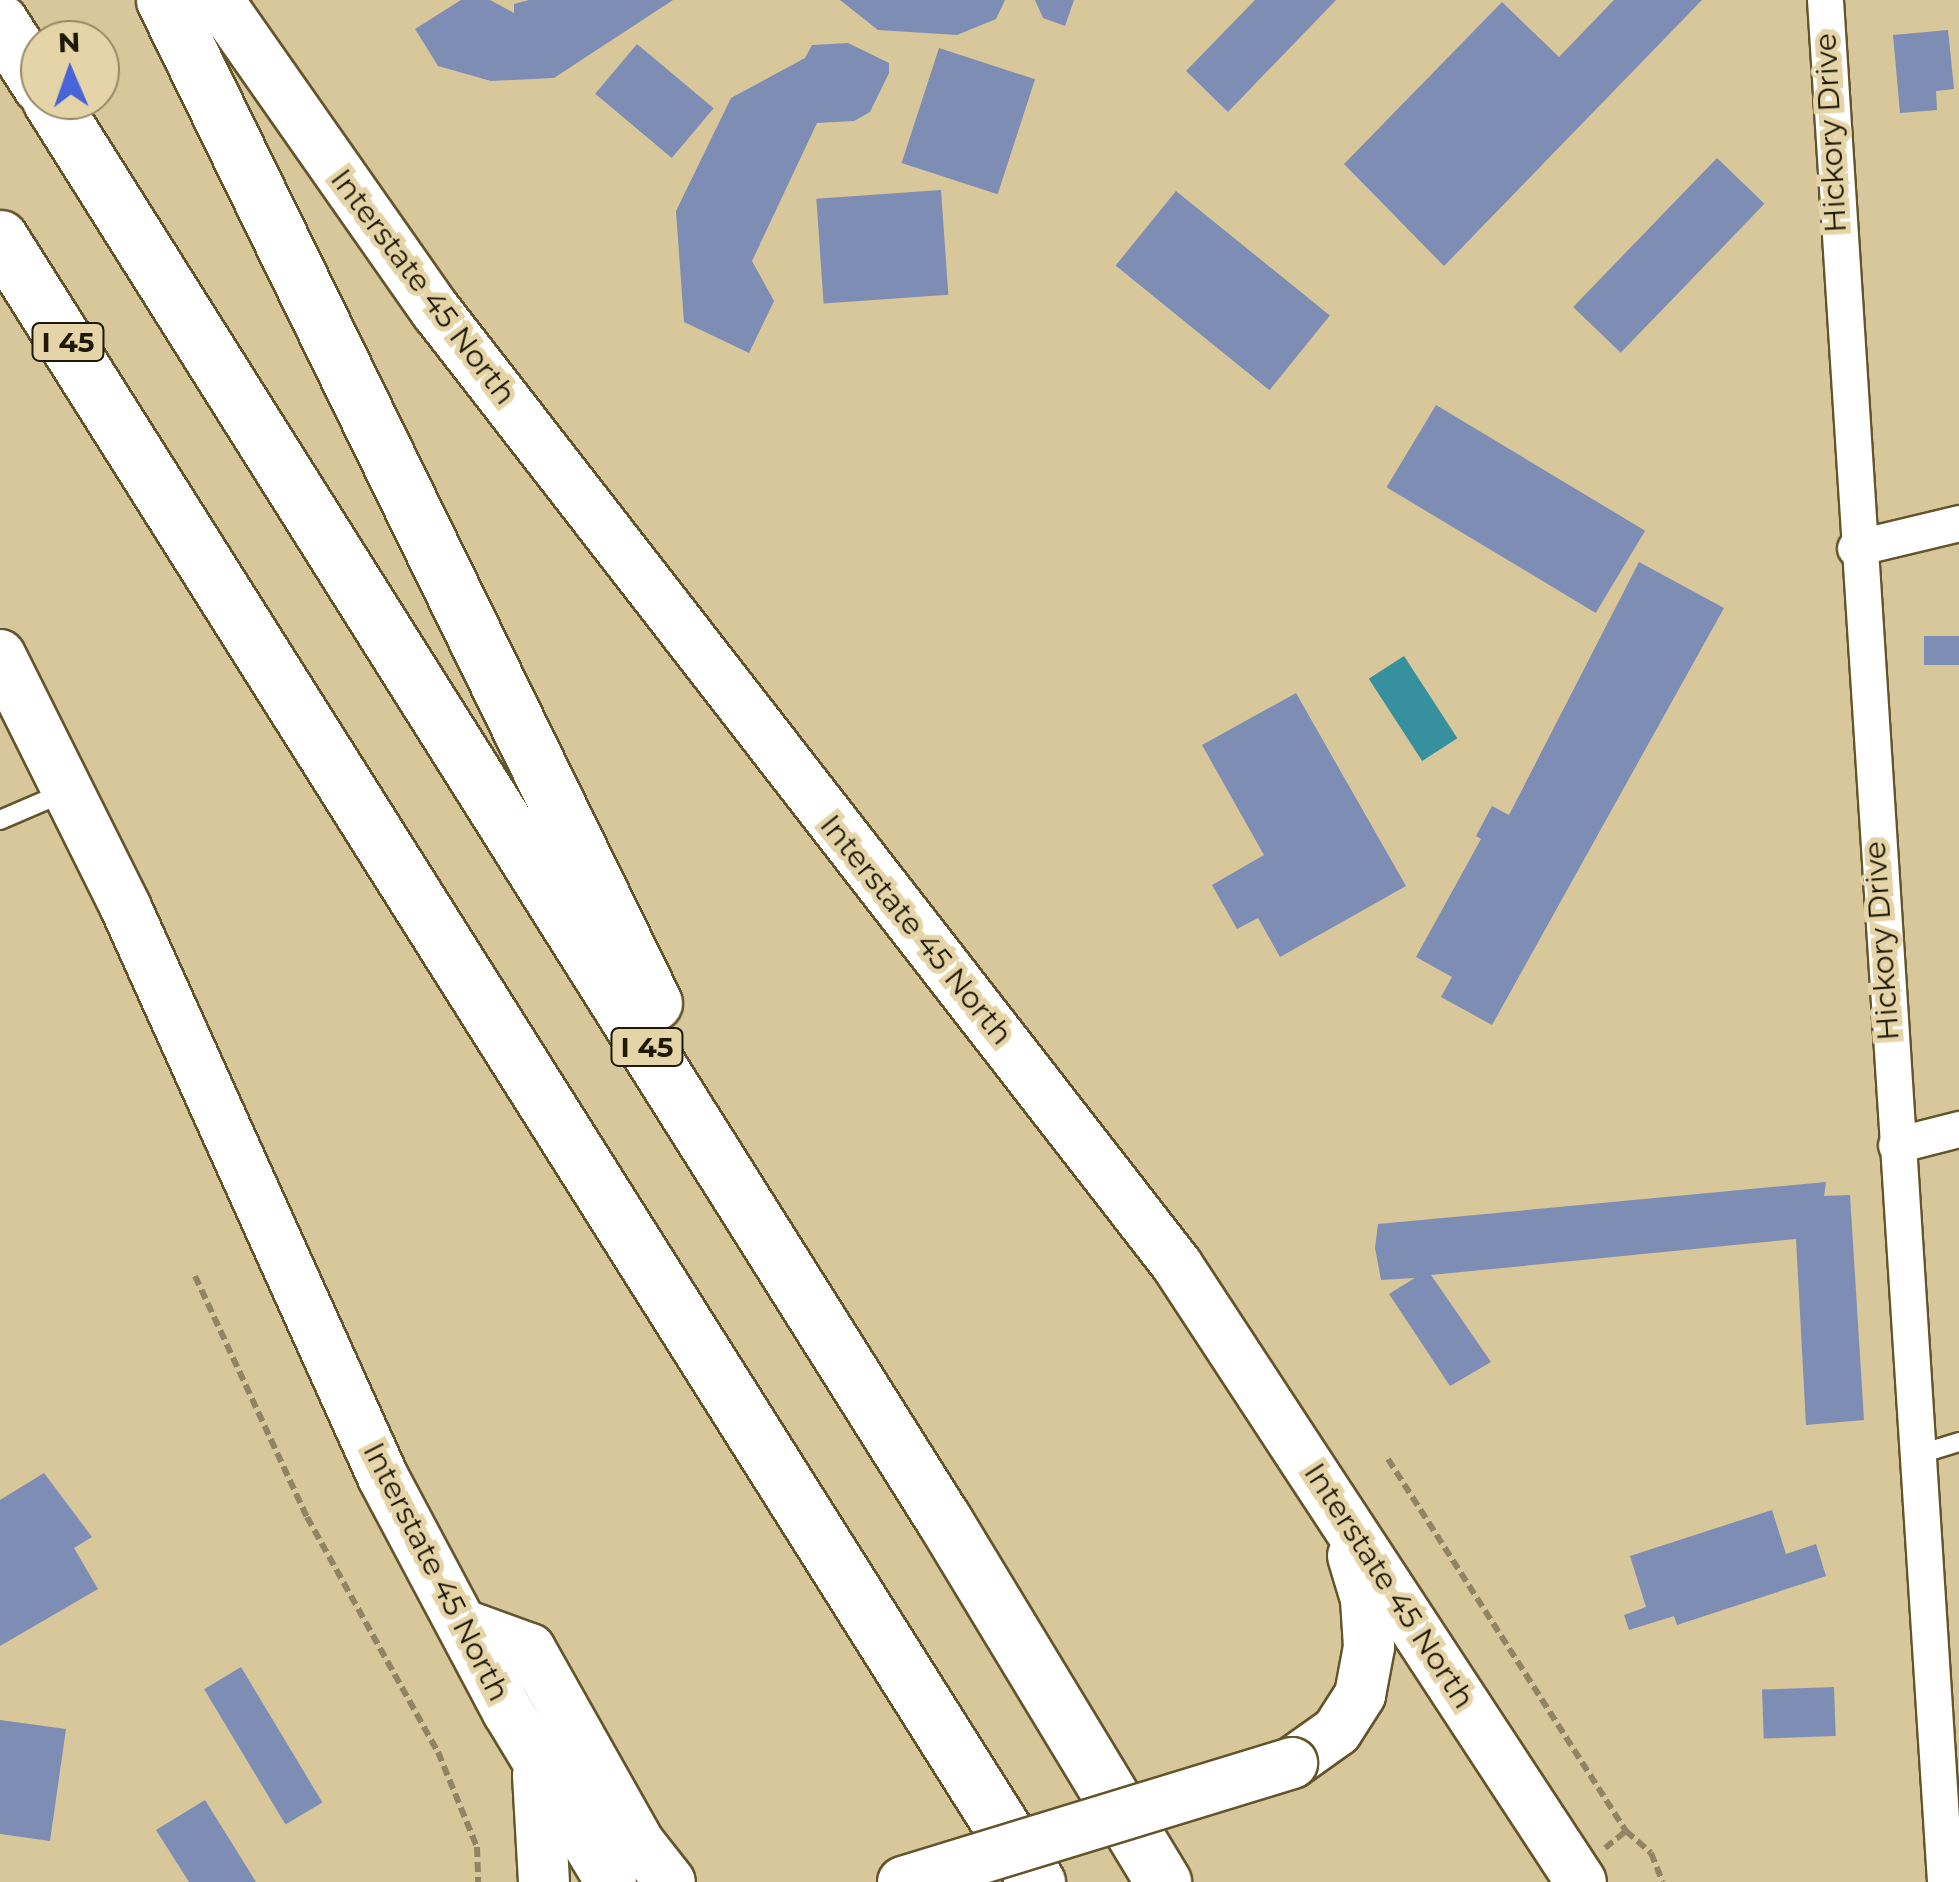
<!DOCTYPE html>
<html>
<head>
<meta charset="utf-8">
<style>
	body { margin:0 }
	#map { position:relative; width:1959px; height:1882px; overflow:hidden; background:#d8c79b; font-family:Montserrat,sans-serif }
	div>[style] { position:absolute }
	.water>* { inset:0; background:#36909e; transform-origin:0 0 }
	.building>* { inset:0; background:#7e8db4; transform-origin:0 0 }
	.path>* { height:6px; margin-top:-3px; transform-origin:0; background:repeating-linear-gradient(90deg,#918462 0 10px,transparent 0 15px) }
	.roads { filter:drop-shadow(2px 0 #64542b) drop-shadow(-2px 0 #64542b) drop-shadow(0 2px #64542b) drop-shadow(0 -2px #64542b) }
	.service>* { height:18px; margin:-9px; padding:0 9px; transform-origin:9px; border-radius:9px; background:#fff }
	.minor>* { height:35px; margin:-17.5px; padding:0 17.5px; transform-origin:17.5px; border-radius:17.5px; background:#fff }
	.secondary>* { height:50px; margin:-25px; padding:0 25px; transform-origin:25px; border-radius:25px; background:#fff }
	.motorway>* { height:55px; margin:-27.5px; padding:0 27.5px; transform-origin:27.5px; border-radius:27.5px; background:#fff }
	.bridges { filter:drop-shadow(2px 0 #64542b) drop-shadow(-2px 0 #64542b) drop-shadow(0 2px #64542b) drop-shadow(0 -2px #64542b) }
	.secondary-bridge>* { height:50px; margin:-25px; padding:0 25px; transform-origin:25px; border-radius:25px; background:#fff }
	span { translate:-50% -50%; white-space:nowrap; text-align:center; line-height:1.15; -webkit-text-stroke:10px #e5d4a7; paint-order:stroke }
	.shield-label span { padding:2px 8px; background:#e5d4a7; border:2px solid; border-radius:8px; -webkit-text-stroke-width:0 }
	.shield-label { font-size:28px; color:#1e1807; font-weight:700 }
	.street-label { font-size:30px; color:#1e1807 }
	.north { position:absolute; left:20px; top:20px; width:100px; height:100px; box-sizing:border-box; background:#e5d4a7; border:2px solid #958967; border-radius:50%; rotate:358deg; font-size:28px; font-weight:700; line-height:40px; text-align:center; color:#1e1807 }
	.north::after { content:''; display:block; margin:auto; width:35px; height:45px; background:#4765d8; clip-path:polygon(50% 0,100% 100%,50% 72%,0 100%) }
</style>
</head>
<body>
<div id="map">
	<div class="water">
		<div style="left:1404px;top:656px;width:98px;height:42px;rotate:57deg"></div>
	</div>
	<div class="building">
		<div style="clip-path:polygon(461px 0,490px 0,514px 13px,514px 4px,529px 0,673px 0,554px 78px,491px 81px,438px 66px,415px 29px)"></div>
		<div style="clip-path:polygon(840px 0,1005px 0,996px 19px,957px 35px,878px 30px)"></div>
		<div style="clip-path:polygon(1035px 0,1074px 0,1065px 26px,1043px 18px)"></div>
		<div style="clip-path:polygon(1255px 0,1336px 0,1228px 112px,1186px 71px)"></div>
		<div style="clip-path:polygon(1614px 0,1702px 0,1444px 266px,1344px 164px,1502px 2px,1559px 57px)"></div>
		<div style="clip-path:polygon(1948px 30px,1954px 89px,1936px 91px,1937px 110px,1900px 113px,1893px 35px)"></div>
		<div style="clip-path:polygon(848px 43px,889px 63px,889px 73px,870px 112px,854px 121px,817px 123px,752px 261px,774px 301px,749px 353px,684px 322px,676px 211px,731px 98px,805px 58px,812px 45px)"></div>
		<div style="left:637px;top:44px;width:100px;height:65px;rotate:40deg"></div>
		<div style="left:939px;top:48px;width:101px;height:121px;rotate:18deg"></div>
		<div style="left:1717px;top:158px;width:66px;height:207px;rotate:44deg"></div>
		<div style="left:941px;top:190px;width:105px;height:125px;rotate:86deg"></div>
		<div style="left:1176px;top:191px;width:198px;height:96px;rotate:39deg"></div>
		<div style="left:1436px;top:405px;width:244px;height:96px;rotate:31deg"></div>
		<div style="clip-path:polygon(1639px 562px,1724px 608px,1492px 1025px,1441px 997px,1452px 977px,1416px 957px,1481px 839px,1476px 836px,1492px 806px,1509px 815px)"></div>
		<div style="left:1959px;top:636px;width:29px;height:35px;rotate:90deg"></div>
		<div style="clip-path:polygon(1296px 693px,1406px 886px,1280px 957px,1258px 918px,1237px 929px,1212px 885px,1264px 855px,1202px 745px)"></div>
		<div style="clip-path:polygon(1826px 1182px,1824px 1196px,1850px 1195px,1864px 1420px,1806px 1425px,1796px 1239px,1431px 1275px,1491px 1362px,1450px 1386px,1389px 1294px,1415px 1278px,1381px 1280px,1375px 1248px,1378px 1224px)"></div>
		<div style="clip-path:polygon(44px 1473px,92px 1537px,74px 1548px,98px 1589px,0 1646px,0 1500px)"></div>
		<div style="clip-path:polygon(1772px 1510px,1786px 1554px,1816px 1544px,1826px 1576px,1677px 1625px,1674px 1616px,1629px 1630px,1624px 1615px,1646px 1607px,1630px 1556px)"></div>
		<div style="left:241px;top:1667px;width:158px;height:43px;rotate:59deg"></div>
		<div style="left:1834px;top:1687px;width:49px;height:72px;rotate:88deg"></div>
		<div style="clip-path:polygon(0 1720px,66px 1729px,50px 1841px,0 1834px)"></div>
		<div style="clip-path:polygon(205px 1800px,256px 1882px,189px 1882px,156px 1830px)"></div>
	</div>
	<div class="path">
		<div style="left:195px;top:1276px;width:266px;rotate:65.1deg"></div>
		<div style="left:307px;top:1517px;width:269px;rotate:60.9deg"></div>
		<div style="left:438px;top:1752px;width:103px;rotate:67.7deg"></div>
		<div style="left:477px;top:1847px;width:35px;rotate:88deg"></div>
		<div style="left:1388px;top:1459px;width:442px;rotate:57.4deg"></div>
		<div style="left:1626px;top:1831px;width:33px;rotate:41deg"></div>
		<div style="left:1651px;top:1853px;width:31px;rotate:68deg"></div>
		<div style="left:1605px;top:1848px;width:27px;rotate:-39deg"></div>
	</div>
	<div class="roads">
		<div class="service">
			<div style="left:0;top:820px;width:69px;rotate:-23.2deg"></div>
			<div style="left:1917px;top:1455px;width:44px;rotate:-17.2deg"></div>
		</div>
		<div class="minor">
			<div style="left:1825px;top:0;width:1886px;rotate:86.35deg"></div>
			<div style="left:1855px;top:548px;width:107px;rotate:-13.5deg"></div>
			<div style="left:1896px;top:1145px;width:65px;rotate:-14.3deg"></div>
		</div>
		<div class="secondary">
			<div style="left:218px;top:0;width:380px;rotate:55deg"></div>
			<div style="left:436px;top:311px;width:1208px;rotate:52.16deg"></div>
			<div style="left:1177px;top:1265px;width:737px;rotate:56.78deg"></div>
			<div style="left:0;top:655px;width:283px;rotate:63.5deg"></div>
			<div style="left:126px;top:908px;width:624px;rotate:65.69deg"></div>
			<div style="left:383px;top:1477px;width:266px;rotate:62deg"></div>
			<div style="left:508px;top:1712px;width:199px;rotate:58.8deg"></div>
			<div style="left:464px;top:1625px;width:70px;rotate:20deg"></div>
			<div style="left:530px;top:1649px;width:224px;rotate:60.6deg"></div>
			<div style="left:640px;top:1844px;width:48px;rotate:51.7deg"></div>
			<div style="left:1292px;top:1763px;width:55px;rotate:-35.4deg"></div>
			<div style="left:1337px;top:1731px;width:43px;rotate:-57.4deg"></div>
			<div style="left:1360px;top:1695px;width:49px;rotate:-79.4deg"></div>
			<div style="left:1369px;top:1647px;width:48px;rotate:-93.6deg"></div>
			<div style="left:1366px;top:1599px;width:45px;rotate:-106.8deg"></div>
			<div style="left:538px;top:1775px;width:107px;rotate:86.8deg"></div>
		</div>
		<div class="motorway">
			<div style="left:164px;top:0;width:1116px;rotate:63.96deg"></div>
			<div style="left:0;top:22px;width:75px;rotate:57.6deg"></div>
			<div style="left:50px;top:100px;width:1678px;rotate:57.81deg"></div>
			<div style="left:944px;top:1520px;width:423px;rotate:58.8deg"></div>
			<div style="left:0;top:238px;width:1944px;rotate:57.76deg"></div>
		</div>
	</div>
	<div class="bridges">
		<div class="secondary-bridge">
			<div style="left:903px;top:1882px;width:407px;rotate:-17deg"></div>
		</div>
	</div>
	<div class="shield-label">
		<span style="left:68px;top:342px">I 45</span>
		<span style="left:647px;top:1047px">I 45</span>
	</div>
	<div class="street-label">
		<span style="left:1831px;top:133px;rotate:-93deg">Hickory Drive</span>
		<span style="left:423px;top:287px;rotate:53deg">Interstate 45 North</span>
		<span style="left:916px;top:930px;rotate:51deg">Interstate 45 North</span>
		<span style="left:1882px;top:941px;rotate:-94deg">Hickory Drive</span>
		<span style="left:436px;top:1572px;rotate:63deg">Interstate 45 North</span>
		<span style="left:1389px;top:1586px;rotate:57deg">Interstate 45 North</span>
	</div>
	<div class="north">N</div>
</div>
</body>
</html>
